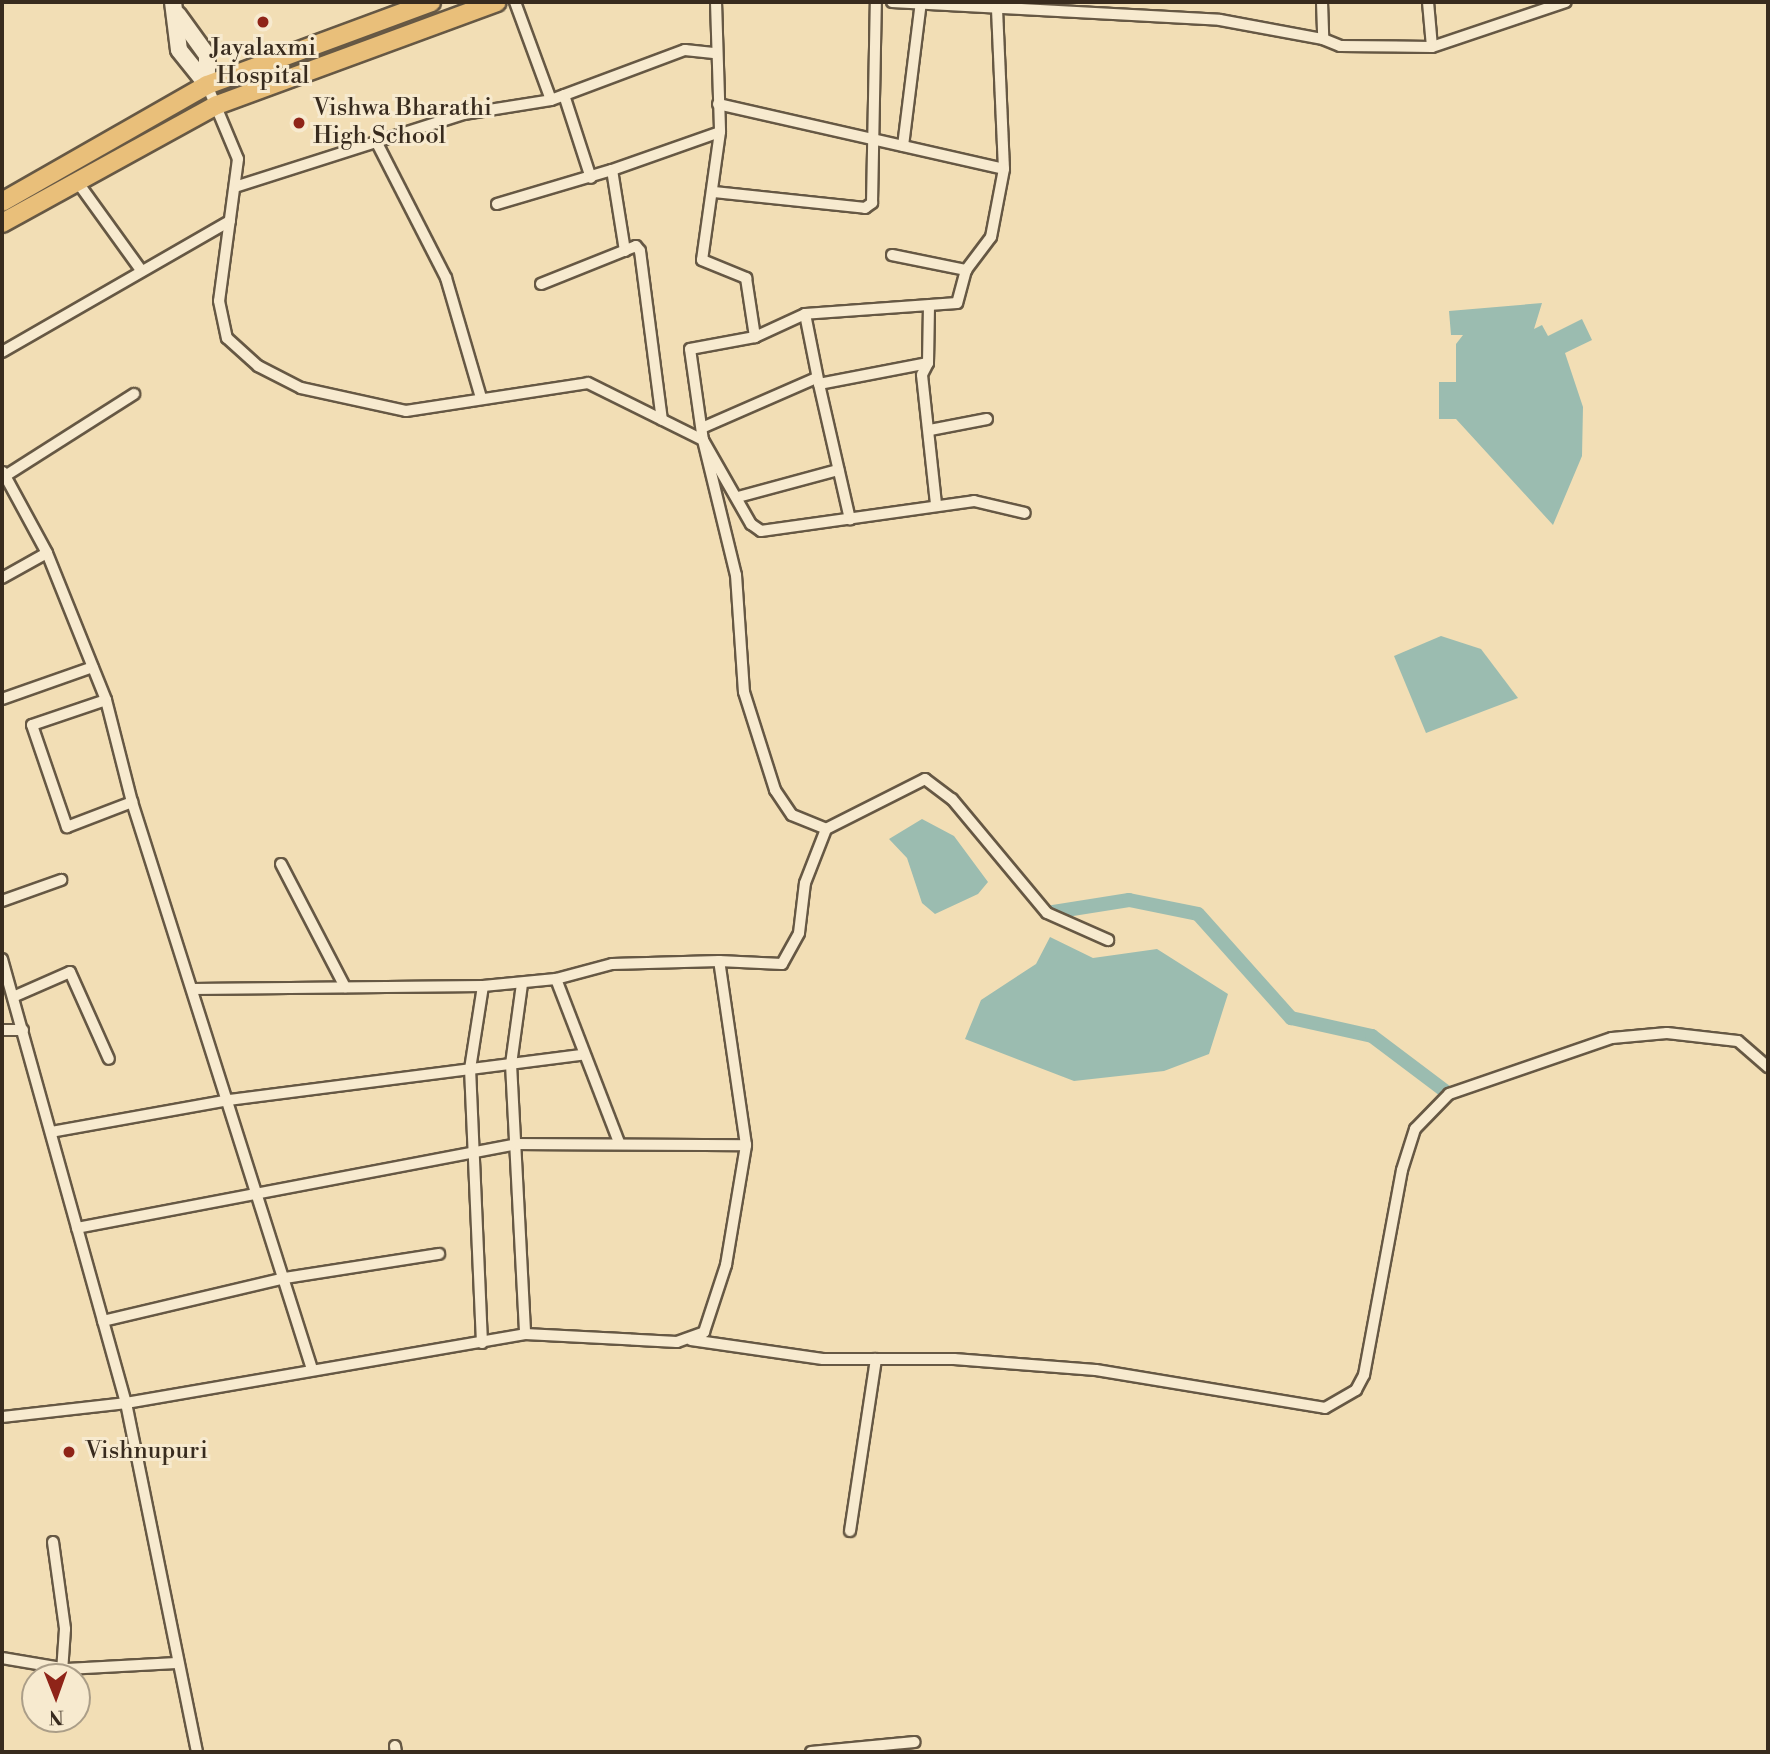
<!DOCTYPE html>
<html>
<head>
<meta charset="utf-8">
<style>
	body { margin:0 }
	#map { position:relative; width:1770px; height:1754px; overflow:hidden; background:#f2deb5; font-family:"Libre Bodoni",serif }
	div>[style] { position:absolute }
	.water>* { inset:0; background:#9bbcb0 }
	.canal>* { height:14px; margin:-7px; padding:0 7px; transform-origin:7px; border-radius:7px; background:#9bbcb0 }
	.roads { filter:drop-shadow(2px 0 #665844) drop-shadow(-2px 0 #665844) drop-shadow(0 2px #665844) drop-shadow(0 -2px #665844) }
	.street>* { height:10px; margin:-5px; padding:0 5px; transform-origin:5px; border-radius:5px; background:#f7eacf }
	.secondary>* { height:16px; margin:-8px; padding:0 8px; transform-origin:8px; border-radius:8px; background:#f7eacf }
	.primary>* { height:18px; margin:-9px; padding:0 9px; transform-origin:9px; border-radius:9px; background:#e9bf7a }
	.dots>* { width:19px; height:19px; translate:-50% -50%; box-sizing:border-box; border:4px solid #f7eacf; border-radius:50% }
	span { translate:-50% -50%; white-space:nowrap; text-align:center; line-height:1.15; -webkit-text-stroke:6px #f7eacf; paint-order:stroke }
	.poi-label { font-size:24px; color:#382b1e }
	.left { translate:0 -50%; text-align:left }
	.frame { position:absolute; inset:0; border:4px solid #382b1e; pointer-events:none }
	.north { position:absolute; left:21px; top:1663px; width:70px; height:70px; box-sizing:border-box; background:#f7eacf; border:2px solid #ab9e88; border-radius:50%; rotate:179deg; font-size:19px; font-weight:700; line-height:28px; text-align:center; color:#382b1e }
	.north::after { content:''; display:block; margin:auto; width:24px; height:32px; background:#8f2418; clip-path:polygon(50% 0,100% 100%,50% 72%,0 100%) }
</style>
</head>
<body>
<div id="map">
	<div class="water">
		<div style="clip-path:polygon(1542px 303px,1534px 329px,1542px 325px,1548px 336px,1582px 319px,1592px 340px,1565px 353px,1583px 407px,1582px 456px,1553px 525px,1456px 419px,1439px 419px,1439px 382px,1456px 382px,1456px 344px,1463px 335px,1451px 335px,1449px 311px)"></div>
		<div style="clip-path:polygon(1441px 636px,1481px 649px,1518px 698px,1426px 733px,1394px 656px)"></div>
		<div style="clip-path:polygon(922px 819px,954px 836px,988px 882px,978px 894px,935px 914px,922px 903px,907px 858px,889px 839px)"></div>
		<div style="clip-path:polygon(1050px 937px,1093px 958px,1157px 949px,1228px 994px,1209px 1054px,1164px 1071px,1074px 1081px,965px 1039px,981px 1000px,1036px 964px)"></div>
	</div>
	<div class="canal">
		<div style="left:1047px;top:913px;width:83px;rotate:-9deg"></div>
		<div style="left:1129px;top:900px;width:70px;rotate:11.5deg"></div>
		<div style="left:1198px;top:914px;width:140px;rotate:48.2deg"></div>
		<div style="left:1291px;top:1018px;width:83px;rotate:12.5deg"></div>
		<div style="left:1372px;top:1036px;width:96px;rotate:37deg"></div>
	</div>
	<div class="roads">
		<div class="street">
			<div style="left:515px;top:2px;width:104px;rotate:69.8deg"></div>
			<div style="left:716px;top:2px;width:130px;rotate:88.2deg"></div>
			<div style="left:720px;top:132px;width:129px;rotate:98deg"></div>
			<div style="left:702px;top:260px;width:48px;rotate:22.2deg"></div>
			<div style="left:746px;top:278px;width:60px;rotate:81.3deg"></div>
			<div style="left:755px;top:337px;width:66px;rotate:169.5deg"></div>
			<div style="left:690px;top:349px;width:92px;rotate:81.9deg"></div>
			<div style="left:703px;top:440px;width:139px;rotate:76.3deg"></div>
			<div style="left:736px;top:575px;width:117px;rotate:86.1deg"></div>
			<div style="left:744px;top:692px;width:103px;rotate:72.4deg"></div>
			<div style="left:775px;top:790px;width:30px;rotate:56deg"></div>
			<div style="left:792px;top:815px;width:37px;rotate:22deg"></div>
			<div style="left:892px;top:2px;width:328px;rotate:3.1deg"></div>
			<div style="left:1220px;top:20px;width:105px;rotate:10.5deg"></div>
			<div style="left:1322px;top:2px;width:37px;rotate:88deg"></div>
			<div style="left:1323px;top:39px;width:18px;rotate:22deg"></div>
			<div style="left:1340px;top:46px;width:92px;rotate:0.6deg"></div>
			<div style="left:1432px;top:47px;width:141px;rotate:-18.6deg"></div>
			<div style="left:1428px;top:2px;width:45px;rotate:84.9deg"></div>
			<div style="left:997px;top:9px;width:160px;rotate:87.5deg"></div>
			<div style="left:207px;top:85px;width:80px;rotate:67.3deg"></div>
			<div style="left:238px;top:159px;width:143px;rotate:97.6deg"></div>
			<div style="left:219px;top:301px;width:38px;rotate:78deg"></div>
			<div style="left:227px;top:338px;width:42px;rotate:42.1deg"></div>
			<div style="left:258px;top:366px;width:48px;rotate:27.1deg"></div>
			<div style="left:301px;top:388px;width:107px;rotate:12.4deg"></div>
			<div style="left:406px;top:411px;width:184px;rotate:-8.7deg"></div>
			<div style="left:588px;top:383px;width:128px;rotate:26.4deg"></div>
			<div style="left:703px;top:440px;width:97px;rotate:60.3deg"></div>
			<div style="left:751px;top:524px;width:12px;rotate:35deg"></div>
			<div style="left:761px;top:531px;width:215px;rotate:-8deg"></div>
			<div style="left:974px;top:501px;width:52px;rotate:13.2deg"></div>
			<div style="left:564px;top:95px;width:87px;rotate:72deg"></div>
			<div style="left:718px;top:104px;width:293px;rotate:12.8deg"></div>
			<div style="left:1004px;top:169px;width:69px;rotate:100.8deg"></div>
			<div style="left:991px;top:237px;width:41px;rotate:127.1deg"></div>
			<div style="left:966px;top:270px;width:34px;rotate:105deg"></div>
			<div style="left:957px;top:303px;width:152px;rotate:175.9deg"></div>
			<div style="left:805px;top:314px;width:55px;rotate:155.3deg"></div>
			<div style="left:378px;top:145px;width:149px;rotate:62.9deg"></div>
			<div style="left:446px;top:278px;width:125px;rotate:73.7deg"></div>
			<div style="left:903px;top:146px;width:145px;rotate:-82.9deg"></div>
			<div style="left:76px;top:180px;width:111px;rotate:54.2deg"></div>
			<div style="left:238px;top:186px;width:237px;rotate:-17.7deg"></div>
			<div style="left:464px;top:114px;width:88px;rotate:-9.1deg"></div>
			<div style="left:551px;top:100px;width:143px;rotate:-20.5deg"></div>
			<div style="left:685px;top:50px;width:31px;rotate:6deg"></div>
			<div style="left:714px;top:192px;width:152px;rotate:6deg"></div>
			<div style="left:865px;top:208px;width:9px;rotate:-36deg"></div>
			<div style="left:872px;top:203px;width:201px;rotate:-88.9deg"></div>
			<div style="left:497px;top:204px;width:120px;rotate:-16.5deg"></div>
			<div style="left:625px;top:251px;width:82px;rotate:-99.1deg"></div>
			<div style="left:612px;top:170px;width:114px;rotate:-19.4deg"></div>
			<div style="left:892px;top:255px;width:76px;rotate:11.5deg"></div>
			<div style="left:541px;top:284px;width:102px;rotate:-21.8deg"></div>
			<div style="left:636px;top:246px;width:6px;rotate:51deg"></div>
			<div style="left:640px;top:251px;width:170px;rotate:82.6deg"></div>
			<div style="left:805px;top:314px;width:71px;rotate:78.7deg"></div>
			<div style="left:819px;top:384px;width:111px;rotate:-10.9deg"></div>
			<div style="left:928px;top:363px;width:56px;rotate:-89deg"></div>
			<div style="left:2px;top:352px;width:263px;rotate:-29.9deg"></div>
			<div style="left:928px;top:363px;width:13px;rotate:117deg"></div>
			<div style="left:922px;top:375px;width:130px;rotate:83.8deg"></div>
			<div style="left:819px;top:384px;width:139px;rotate:77.1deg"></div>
			<div style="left:704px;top:427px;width:120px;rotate:-23.6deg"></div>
			<div style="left:930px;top:430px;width:58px;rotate:-10.9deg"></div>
			<div style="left:5px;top:476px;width:153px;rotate:-32.4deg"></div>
			<div style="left:738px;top:497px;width:104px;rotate:-15.1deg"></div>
			<div style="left:47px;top:553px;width:158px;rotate:68.1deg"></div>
			<div style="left:106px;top:700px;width:105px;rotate:75.7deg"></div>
			<div style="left:132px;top:802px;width:595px;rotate:72.39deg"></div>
			<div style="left:2px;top:578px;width:51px;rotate:-29.1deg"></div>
			<div style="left:47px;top:553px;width:92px;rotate:-118.5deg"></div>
			<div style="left:2px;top:699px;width:96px;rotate:-19.4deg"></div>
			<div style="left:106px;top:700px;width:78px;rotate:161.3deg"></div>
			<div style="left:32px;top:725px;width:108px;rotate:71.1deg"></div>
			<div style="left:67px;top:827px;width:70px;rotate:-21deg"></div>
			<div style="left:281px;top:864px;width:139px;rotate:62.5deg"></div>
			<div style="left:2px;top:901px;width:63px;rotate:-19.6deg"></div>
			<div style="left:2px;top:959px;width:461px;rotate:74.4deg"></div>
			<div style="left:126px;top:1403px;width:356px;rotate:78.5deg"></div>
			<div style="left:719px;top:961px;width:63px;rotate:2.7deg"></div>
			<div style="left:782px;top:964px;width:35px;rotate:-61deg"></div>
			<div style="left:799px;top:933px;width:50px;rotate:-83.2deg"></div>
			<div style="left:805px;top:883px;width:58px;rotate:-68.7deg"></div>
			<div style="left:826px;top:829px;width:111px;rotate:-26.8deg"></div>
			<div style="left:925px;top:779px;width:34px;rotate:37deg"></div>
			<div style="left:952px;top:799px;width:148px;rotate:50.2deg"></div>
			<div style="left:1047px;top:913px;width:67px;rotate:23.9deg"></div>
			<div style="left:522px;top:984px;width:81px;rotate:97.8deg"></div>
			<div style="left:511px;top:1064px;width:270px;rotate:87deg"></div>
			<div style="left:193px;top:989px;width:290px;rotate:-0.6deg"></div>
			<div style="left:483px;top:986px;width:73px;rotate:-5.5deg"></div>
			<div style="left:556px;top:979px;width:175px;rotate:68.9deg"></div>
			<div style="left:13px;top:997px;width:62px;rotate:-23.7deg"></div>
			<div style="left:70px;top:972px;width:95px;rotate:65.9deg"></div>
			<div style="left:2px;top:1030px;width:21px"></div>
			<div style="left:51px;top:1132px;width:181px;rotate:-10.2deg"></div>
			<div style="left:229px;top:1100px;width:356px;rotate:-7.3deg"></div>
			<div style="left:77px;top:1228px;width:448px;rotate:-10.8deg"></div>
			<div style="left:517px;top:1144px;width:229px;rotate:0.3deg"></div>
			<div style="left:103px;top:1321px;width:187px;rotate:-13.3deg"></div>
			<div style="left:285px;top:1278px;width:156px;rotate:-8.9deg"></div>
			<div style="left:691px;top:1340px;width:133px;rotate:8.2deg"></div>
			<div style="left:823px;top:1359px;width:131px"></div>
			<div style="left:954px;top:1359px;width:142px;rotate:4.4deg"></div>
			<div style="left:1096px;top:1370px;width:232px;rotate:9.4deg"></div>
			<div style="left:1325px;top:1408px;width:36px;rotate:-30deg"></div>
			<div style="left:1356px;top:1390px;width:17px;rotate:-62deg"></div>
			<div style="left:1364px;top:1375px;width:208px;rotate:-79.5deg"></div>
			<div style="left:1402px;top:1170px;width:43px;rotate:-72.4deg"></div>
			<div style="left:1415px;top:1129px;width:49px;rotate:-45.8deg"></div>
			<div style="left:1449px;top:1094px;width:172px;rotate:-19deg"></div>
			<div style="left:1612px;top:1038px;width:55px;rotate:-5.2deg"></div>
			<div style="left:1667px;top:1033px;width:71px;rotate:6.4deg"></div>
			<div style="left:1738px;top:1041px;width:40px;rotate:41deg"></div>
			<div style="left:482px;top:1343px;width:274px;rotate:-92.5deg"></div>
			<div style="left:470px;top:1069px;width:84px;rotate:-81.1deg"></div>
			<div style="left:2px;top:1417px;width:125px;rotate:-6.4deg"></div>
			<div style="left:126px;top:1403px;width:405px;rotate:-9.8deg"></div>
			<div style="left:525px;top:1334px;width:152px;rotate:3deg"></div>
			<div style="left:677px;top:1342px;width:29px;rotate:-20deg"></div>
			<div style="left:704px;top:1332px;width:71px;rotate:-71.8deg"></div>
			<div style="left:726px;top:1265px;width:122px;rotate:-80.5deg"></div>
			<div style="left:746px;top:1145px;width:186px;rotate:-98.3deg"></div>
			<div style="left:719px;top:961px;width:107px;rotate:178.4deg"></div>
			<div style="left:612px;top:964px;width:58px;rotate:165deg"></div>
			<div style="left:850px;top:1531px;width:174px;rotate:-81.4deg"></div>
			<div style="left:53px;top:1542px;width:88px;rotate:82.1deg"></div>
			<div style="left:65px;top:1629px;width:39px;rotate:94deg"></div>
			<div style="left:2px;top:1658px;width:66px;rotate:9.6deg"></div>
			<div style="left:67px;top:1669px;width:109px;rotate:-3.2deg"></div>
			<div style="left:395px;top:1746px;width:6px;rotate:81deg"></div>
			<div style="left:811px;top:1752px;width:104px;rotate:-5.5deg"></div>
		</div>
		<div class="secondary">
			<div style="left:173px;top:2px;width:48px;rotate:82.9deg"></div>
			<div style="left:179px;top:50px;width:45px;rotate:51.3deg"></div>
			<div style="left:178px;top:15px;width:49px;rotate:54.1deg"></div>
			<div style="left:207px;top:55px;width:30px;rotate:90deg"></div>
		</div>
		<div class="primary">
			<div style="left:2px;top:202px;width:236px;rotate:-29.7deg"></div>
			<div style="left:207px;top:85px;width:239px;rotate:-20.3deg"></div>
			<div style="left:2px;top:223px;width:245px;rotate:-28.8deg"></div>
			<div style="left:217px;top:105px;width:298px;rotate:-20.2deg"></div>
		</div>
	</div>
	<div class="dots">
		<div style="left:263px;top:22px;background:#8f2418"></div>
		<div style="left:299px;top:123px;background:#8f2418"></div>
		<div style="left:69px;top:1452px;background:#8f2418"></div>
	</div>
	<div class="poi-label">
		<span style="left:263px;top:63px">Jayalaxmi<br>Hospital</span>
		<span class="left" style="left:313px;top:123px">Vishwa Bharathi<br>High School</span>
		<span class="left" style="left:85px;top:1452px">Vishnupuri</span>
	</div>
	<div class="frame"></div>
	<div class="north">N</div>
</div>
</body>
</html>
